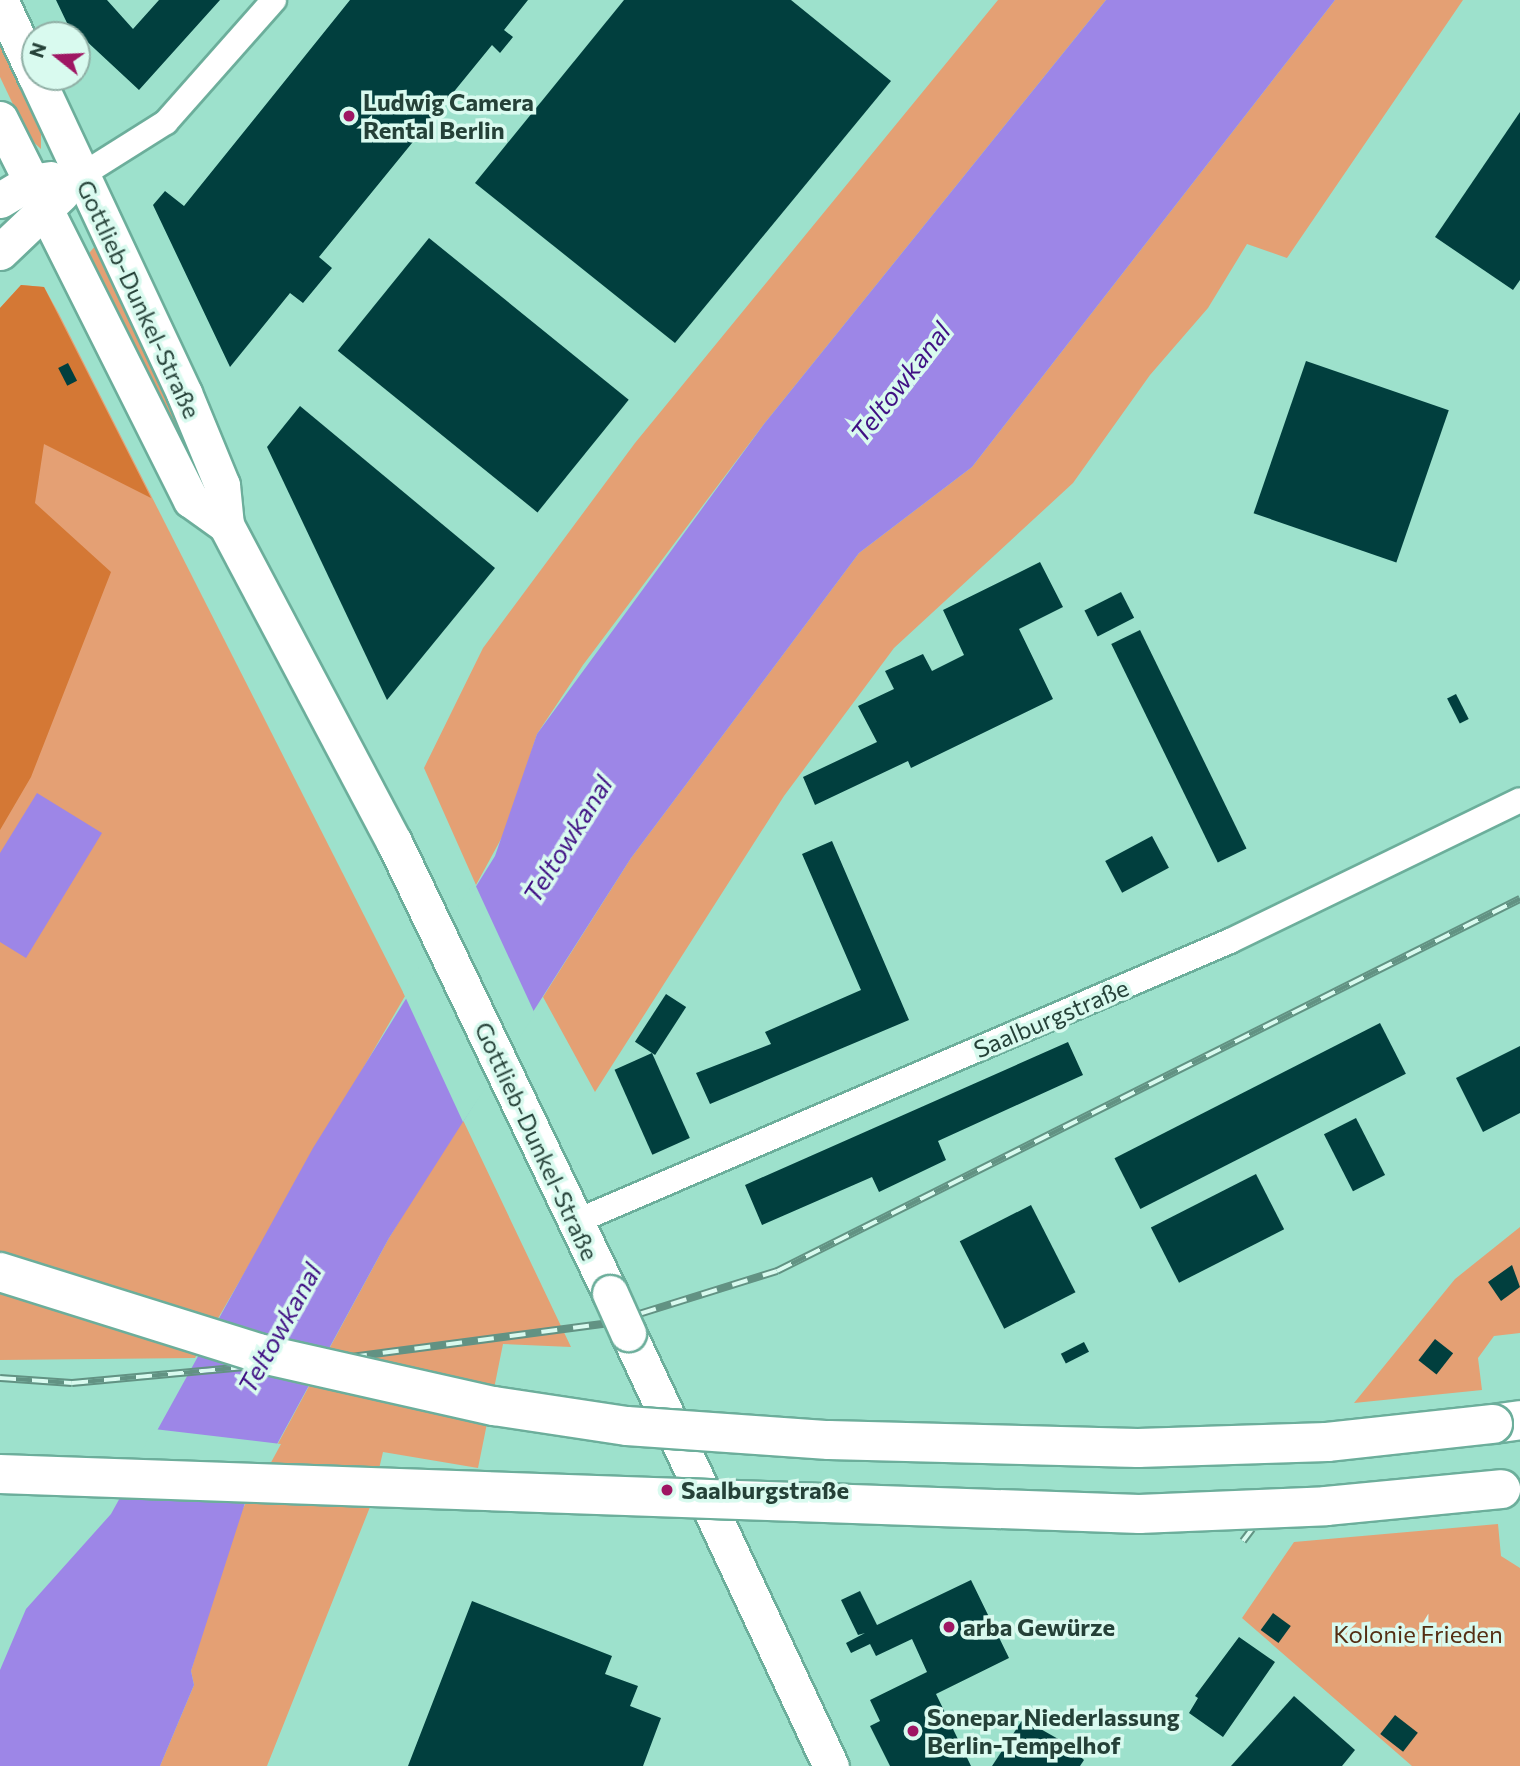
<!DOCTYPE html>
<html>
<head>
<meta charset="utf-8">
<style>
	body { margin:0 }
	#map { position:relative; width:1520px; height:1766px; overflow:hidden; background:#9de1cc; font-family:Commissioner,sans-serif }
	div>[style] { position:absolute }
	.green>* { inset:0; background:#e4a074 }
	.forest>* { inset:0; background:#d47835 }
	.water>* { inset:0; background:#9d86e7 }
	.pier>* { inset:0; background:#9de1cc }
	.building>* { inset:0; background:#013f3e; transform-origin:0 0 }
	.roads { filter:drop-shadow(2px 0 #6cae9b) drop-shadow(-2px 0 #6cae9b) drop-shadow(0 2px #6cae9b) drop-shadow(0 -2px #6cae9b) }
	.street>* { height:24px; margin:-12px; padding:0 12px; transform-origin:12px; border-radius:12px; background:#fff }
	.secondary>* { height:35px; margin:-17.5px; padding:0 17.5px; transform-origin:17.5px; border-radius:17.5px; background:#fff }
	.highway>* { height:38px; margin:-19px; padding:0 19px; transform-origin:19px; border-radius:19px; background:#fff }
	.rail>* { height:8px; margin-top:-4px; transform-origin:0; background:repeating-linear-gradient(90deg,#d9faef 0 16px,#629283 0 32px); box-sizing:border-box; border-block:2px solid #629283 }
	.bridges { filter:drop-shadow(2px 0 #6cae9b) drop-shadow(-2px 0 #6cae9b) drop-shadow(0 2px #6cae9b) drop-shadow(0 -2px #6cae9b) }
	.secondary-bridge>* { height:35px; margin:-17.5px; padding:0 17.5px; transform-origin:17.5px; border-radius:17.5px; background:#fff }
	.highway-bridge>* { height:38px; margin:-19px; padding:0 19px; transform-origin:19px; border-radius:19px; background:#fff }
	.dots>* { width:19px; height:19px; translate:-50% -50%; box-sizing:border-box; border:4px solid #d9faef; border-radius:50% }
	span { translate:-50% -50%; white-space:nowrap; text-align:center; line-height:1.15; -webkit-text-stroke:7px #d9faef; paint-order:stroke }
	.poi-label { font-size:24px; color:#254138; font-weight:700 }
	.left { translate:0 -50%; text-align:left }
	.street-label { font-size:24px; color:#254138 }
	.park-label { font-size:24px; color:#542e13 }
	.water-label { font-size:26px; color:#401184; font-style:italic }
	.north { position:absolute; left:21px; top:21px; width:70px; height:70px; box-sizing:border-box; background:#d9faef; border:2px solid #91b0a6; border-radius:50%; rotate:288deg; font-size:19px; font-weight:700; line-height:28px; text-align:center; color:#254138 }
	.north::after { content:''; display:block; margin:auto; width:24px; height:32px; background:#9f1663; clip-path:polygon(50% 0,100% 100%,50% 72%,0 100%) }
</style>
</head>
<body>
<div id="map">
	<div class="green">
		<div style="clip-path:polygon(998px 0,1106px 0,764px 424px,583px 665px,537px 734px,507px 828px,476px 885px,424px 768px,483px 648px,635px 443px)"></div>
		<div style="clip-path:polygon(1335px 0,1463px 0,1287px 258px,1247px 244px,1208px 308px,1150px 375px,1073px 483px,894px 648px,784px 796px,595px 1092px,543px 997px,631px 858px,859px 553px,972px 467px)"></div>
		<div style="clip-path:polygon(0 43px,41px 131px,41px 149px,29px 138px,0 77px)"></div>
		<div style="clip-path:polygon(96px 245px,217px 501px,212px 508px,85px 258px)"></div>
		<div style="clip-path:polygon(21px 285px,44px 287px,59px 314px,405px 996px,195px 1358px,0 1360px,0 308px)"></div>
		<div style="clip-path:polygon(462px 1118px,571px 1347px,503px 1344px,478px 1468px,383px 1452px,370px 1507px,267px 1766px,160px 1766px,194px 1685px,191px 1671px,234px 1525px,389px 1238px)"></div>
		<div style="clip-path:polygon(1520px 1227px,1520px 1333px,1494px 1336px,1478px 1358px,1482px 1390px,1354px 1403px,1455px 1279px)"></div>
		<div style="clip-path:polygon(1498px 1524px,1501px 1556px,1520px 1568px,1520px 1766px,1412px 1766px,1242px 1618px,1294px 1542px)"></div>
	</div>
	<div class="forest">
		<div style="clip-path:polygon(21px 285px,44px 287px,151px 498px,44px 444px,35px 503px,111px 572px,31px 777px,0 830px,0 308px)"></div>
	</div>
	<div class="water">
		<div style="clip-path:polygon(1106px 0,1335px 0,972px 467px,859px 553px,631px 858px,389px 1238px,245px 1503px,191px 1671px,194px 1685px,160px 1766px,0 1766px,0 1670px,26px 1609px,111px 1514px,313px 1148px,495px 856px,537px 734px,764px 424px)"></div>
		<div style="clip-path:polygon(37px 793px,102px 833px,26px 958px,0 942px,0 853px)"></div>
	</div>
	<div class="pier">
		<div style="clip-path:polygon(474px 882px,535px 1014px,463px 1122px,403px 992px)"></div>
		<div style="clip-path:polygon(154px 1429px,281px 1444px,249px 1503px,116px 1498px)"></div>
	</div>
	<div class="building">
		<div style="clip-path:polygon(56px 0,107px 0,133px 29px,159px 0,220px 0,139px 90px,67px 23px)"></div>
		<div style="clip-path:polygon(350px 0,528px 0,504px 30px,513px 37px,500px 53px,492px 45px,319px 257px,332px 268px,303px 303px,290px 293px,230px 367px,153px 205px,165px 191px,184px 206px)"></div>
		<div style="clip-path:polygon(624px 0,791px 0,891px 81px,675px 343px,475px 183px)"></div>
		<div style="clip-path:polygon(1520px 112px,1520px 280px,1513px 290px,1435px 237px)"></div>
		<div style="left:429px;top:238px;width:257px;height:145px;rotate:39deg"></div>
		<div style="left:1306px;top:361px;width:151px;height:161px;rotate:19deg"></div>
		<div style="left:68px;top:363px;width:20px;height:11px;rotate:63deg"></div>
		<div style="clip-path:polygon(300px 406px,495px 568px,387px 700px,267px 447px)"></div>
		<div style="clip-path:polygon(1040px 562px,1063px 607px,1019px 629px,1053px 699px,911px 768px,908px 761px,815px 805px,803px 777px,877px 742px,858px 706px,894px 689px,885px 671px,923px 654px,932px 671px,964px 655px,943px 610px)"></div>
		<div style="left:1121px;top:592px;width:29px;height:41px;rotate:63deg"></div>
		<div style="left:1140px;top:630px;width:243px;height:32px;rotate:64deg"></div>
		<div style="left:1456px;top:694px;width:28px;height:10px;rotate:63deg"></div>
		<div style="left:1152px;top:836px;width:36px;height:53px;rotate:62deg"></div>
		<div style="clip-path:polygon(832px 841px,909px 1020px,710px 1104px,696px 1073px,771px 1044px,765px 1032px,861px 990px,802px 854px)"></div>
		<div style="left:666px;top:994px;width:24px;height:57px;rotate:33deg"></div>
		<div style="left:1380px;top:1023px;width:57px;height:298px;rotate:63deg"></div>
		<div style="clip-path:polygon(1068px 1042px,1083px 1075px,938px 1141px,946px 1160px,879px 1192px,872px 1177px,762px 1225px,745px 1185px)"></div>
		<div style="clip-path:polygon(1520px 1046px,1520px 1113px,1483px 1132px,1456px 1078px)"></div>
		<div style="left:652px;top:1053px;width:93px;height:41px;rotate:66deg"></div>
		<div style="left:1356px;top:1118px;width:64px;height:36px;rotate:63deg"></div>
		<div style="left:1256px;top:1174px;width:62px;height:118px;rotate:63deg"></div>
		<div style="left:1031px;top:1205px;width:98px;height:80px;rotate:63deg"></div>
		<div style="clip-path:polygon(1512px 1265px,1520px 1287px,1501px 1301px,1488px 1282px)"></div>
		<div style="left:1435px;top:1339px;width:23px;height:27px;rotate:38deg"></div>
		<div style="left:1084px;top:1342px;width:11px;height:26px;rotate:63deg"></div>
		<div style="clip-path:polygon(971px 1580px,1009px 1658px,936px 1694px,971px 1766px,890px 1766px,870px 1726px,880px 1721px,870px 1700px,927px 1672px,912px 1639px,876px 1656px,870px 1644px,851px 1653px,846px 1643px,865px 1633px,858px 1635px,841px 1600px,860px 1591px,877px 1625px)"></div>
		<div style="clip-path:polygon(472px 1601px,612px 1656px,605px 1674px,638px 1686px,630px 1706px,661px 1718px,643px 1766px,408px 1766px)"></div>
		<div style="left:1273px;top:1613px;width:22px;height:21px;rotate:36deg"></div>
		<div style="clip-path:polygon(1239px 1637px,1275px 1662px,1223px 1737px,1189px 1713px,1198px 1698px,1195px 1696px)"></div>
		<div style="clip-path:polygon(1294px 1696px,1355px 1750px,1342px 1766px,1231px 1766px)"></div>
		<div style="left:1395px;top:1715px;width:29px;height:24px;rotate:38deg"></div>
		<div style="clip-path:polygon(1023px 1719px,1067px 1744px,1084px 1760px,1080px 1766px,992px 1766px)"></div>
	</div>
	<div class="roads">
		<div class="street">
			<div style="left:82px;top:175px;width:99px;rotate:-32.2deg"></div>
			<div style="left:166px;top:122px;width:163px;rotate:-48.5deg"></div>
			<div style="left:575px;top:1222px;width:713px;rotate:-23.22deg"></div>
			<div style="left:1230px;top:941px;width:322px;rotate:-25.9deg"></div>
		</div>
		<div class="secondary">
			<div style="left:0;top:0;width:83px;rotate:65deg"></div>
			<div style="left:36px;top:77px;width:349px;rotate:64.9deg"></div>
			<div style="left:184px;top:393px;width:100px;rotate:67.6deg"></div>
			<div style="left:222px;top:485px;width:40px;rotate:84.3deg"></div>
			<div style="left:226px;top:525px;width:359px;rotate:62.1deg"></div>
			<div style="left:394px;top:842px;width:500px;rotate:64.41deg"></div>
			<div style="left:0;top:119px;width:426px;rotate:63.4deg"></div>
			<div style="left:191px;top:500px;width:43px;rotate:35.5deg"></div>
			<div style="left:0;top:200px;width:35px;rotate:-31deg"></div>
			<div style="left:30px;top:182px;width:21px;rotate:-8deg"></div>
			<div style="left:0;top:252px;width:84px;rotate:-43.6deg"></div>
			<div style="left:628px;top:1333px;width:478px;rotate:64.9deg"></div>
		</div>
		<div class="highway">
			<div style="left:1493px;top:1424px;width:27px;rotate:-8deg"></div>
		</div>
	</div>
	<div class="rail">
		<div style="left:0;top:1378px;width:72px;rotate:4deg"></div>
		<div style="left:72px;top:1383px;width:280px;rotate:-5.3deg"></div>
		<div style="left:351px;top:1357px;width:261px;rotate:-7.5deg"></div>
		<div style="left:610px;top:1323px;width:175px;rotate:-17.3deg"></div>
		<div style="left:777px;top:1271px;width:831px;rotate:-26.6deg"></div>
		<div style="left:1243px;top:1541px;width:15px;rotate:-53deg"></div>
	</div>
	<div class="bridges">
		<div class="secondary-bridge">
			<div style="left:610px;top:1293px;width:44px;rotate:65.8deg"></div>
		</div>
		<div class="highway-bridge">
			<div style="left:0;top:1272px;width:270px;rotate:17.4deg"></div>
			<div style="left:258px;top:1353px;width:242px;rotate:12.7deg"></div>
			<div style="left:494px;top:1406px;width:134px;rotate:8.6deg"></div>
			<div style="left:627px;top:1426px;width:202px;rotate:4deg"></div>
			<div style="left:829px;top:1440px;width:309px;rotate:1.5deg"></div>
			<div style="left:1138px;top:1448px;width:189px;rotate:-1.8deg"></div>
			<div style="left:1327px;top:1442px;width:167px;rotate:-6.2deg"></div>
			<div style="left:0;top:1474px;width:1140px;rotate:2.01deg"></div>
			<div style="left:1139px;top:1514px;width:187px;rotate:-2.4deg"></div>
			<div style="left:1326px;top:1506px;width:176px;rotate:-5.5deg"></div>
		</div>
	</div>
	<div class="dots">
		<div style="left:349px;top:116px;background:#9f1663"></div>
		<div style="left:667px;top:1490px;background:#9f1663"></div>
		<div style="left:949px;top:1627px;background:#9f1663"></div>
		<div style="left:913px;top:1731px;background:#9f1663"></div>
	</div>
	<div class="poi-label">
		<span class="left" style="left:363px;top:116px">Ludwig Camera<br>Rental Berlin</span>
		<span class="left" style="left:681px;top:1490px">Saalburgstraße</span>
		<span class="left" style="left:963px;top:1627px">arba Gewürze</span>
		<span class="left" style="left:927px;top:1731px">Sonepar Niederlassung<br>Berlin-Tempelhof</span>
	</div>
	<div class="street-label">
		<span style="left:139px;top:299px;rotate:65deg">Gottlieb-Dunkel-Straße</span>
		<span style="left:1051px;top:1018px;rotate:-23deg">Saalburgstraße</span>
		<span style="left:537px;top:1141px;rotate:65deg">Gottlieb-Dunkel-Straße</span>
	</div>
	<div class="park-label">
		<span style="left:1418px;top:1634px">Kolonie Frieden</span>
	</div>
	<div class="water-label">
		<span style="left:900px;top:382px;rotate:-52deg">Teltowkanal</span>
		<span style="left:567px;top:839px;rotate:-58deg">Teltowkanal</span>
		<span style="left:279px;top:1328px;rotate:-61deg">Teltowkanal</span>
	</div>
	<div class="north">N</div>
</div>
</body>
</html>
